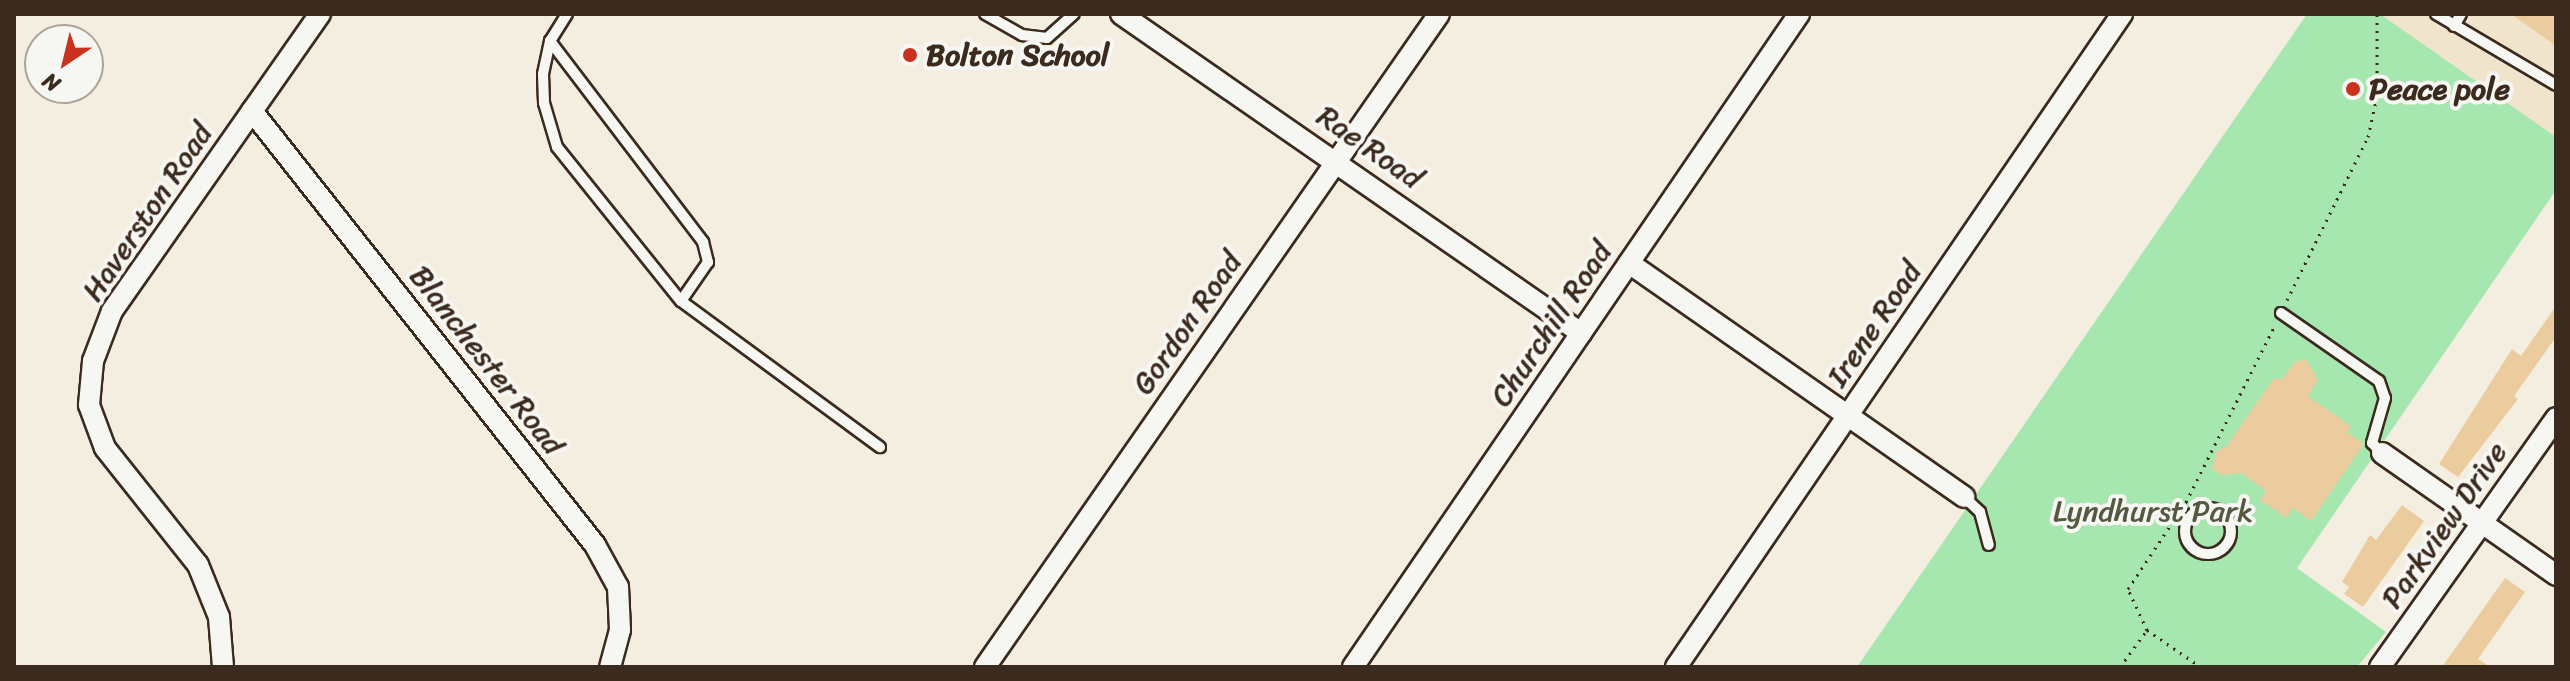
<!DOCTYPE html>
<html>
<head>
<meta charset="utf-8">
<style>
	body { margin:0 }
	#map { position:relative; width:2570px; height:681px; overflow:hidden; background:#f4eee1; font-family:Sriracha,sans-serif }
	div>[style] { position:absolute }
	.built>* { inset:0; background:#f1e4cd }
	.green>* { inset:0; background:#a6e6af }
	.building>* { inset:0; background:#ebcc9e }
	.path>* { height:3px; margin-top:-1.5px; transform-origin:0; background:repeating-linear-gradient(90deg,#3b2a1e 0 2px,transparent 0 8px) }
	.roads { filter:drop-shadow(2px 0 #3b2a1e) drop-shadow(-2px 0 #3b2a1e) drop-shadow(0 2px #3b2a1e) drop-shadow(0 -2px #3b2a1e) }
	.service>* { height:10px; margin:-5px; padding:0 5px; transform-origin:5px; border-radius:5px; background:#f6f6f2 }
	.service>.ring { margin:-5px; padding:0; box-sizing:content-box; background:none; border:10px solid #f6f6f2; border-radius:50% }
	.minor>* { height:20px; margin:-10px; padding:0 10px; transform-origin:10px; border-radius:10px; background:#f6f6f2 }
	.dots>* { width:22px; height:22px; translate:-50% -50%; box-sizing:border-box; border:4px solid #f6f6f2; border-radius:50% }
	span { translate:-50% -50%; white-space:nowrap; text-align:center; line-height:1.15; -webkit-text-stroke:8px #f6f6f2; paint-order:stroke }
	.poi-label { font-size:30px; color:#3b2a1e; font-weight:700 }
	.left { translate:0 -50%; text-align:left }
	.street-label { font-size:30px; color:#3b2a1e }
	.park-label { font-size:30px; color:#565942 }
	.frame { position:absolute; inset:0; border:16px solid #3b2a1e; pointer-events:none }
	.north { position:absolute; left:24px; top:24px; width:80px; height:80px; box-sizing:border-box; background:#f6f6f2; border:2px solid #aba49d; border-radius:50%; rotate:215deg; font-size:22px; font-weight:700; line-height:32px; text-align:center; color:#3b2a1e }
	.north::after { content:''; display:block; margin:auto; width:28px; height:36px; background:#c8321e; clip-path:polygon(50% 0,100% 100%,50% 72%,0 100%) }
</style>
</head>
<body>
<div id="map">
	<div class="built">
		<div style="clip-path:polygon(2380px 14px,2556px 14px,2556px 137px)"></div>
	</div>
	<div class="green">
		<div style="clip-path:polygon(2307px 14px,2380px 14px,2556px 137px,2556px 190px,2297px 568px,2386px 632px,2357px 667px,1857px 667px)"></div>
	</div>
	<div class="building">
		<div style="clip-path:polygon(2511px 14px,2556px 14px,2556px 46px)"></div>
		<div style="clip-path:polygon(2556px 306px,2556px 337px,2514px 396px,2518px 399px,2458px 477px,2439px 464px,2512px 349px,2521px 356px)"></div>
		<div style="clip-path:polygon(2306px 359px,2318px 380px,2308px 396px,2351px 426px,2347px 432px,2364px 444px,2311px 521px,2293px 508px,2287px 518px,2260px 500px,2266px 491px,2241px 473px,2222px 475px,2212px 469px,2217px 450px,2226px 447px,2274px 378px,2281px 380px,2295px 362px)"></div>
		<div style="clip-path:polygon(2402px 505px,2424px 521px,2363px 607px,2344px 594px,2349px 587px,2342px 582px,2370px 535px,2376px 540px)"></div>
		<div style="clip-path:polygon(2505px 578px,2525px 592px,2478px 659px,2490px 667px,2442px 667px)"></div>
	</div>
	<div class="path">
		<div style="left:2287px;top:300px;width:182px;rotate:-63.6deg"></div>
		<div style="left:2368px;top:137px;width:42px;rotate:-77.6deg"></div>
		<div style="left:2377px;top:96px;width:82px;rotate:-90deg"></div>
		<div style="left:2147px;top:630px;width:45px;rotate:-114.9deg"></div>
		<div style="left:2128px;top:589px;width:105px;rotate:-56.3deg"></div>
		<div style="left:2186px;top:502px;width:198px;rotate:-63.3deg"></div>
		<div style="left:2120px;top:667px;width:46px;rotate:-53.9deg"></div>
		<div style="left:2147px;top:630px;width:65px;rotate:34.4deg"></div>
	</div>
	<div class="roads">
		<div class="service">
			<div style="left:567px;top:14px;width:32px;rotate:122deg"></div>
			<div style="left:550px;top:41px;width:34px;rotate:102deg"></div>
			<div style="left:543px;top:74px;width:29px;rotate:88deg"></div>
			<div style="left:544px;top:103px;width:46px;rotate:73.5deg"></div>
			<div style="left:557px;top:147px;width:198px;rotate:51.2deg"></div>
			<div style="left:681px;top:301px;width:247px;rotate:36.3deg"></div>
			<div style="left:985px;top:14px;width:43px;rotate:29.6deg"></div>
			<div style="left:1022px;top:35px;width:25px;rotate:7deg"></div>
			<div style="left:1047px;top:38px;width:36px;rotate:-42deg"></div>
			<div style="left:2436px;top:14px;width:139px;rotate:30.6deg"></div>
			<div style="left:2454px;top:26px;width:14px;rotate:-60deg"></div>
			<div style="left:550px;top:41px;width:253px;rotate:52.7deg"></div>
			<div style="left:703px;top:242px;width:21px;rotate:76deg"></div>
			<div style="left:708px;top:262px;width:47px;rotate:124.7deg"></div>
			<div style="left:2281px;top:313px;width:119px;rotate:34.8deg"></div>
			<div style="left:2379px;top:381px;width:18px;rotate:71deg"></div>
			<div style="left:2385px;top:398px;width:47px;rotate:106.1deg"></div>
			<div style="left:2372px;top:443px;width:14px;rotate:45deg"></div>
			<div style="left:1964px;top:497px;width:22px;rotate:43deg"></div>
			<div style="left:1980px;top:512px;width:34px;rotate:75deg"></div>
			<div class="ring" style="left:2185px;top:508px;width:36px;height:36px"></div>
		</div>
		<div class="minor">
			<div style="left:1121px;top:14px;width:560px;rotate:34.74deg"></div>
			<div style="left:252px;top:111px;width:553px;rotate:51.68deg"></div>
			<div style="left:595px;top:545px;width:48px;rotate:61.3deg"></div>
			<div style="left:618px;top:587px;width:43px;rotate:87.3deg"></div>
			<div style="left:620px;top:630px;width:38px;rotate:105deg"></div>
			<div style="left:1629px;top:263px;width:409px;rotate:34.9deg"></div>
			<div style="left:2382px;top:453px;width:213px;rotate:35deg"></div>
			<div style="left:223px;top:667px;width:50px;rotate:-94.6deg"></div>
			<div style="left:219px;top:617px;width:56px;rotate:-112deg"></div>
			<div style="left:198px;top:565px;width:149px;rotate:-128.5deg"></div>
			<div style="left:105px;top:448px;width:46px;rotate:-110.4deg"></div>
			<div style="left:89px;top:405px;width:44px;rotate:-84.8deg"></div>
			<div style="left:93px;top:361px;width:53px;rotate:-69.2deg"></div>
			<div style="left:112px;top:311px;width:363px;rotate:-55deg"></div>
			<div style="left:985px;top:667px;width:795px;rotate:-55.19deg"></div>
			<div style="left:1353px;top:667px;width:791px;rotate:-55.67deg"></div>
			<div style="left:1676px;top:667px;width:791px;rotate:-55.67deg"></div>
			<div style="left:2380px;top:667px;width:305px;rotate:-54.7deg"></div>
		</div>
	</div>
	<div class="dots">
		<div style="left:910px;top:55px;background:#c8321e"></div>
		<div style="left:2353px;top:89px;background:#c8321e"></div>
	</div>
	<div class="poi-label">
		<span class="left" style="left:926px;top:55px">Bolton School</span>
		<span class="left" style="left:2369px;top:89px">Peace pole</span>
	</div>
	<div class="street-label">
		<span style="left:1370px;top:147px;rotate:35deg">Rae Road</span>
		<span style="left:147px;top:212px;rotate:-56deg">Haverston Road</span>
		<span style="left:1187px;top:323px;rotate:-55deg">Gordon Road</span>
		<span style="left:1551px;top:324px;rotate:-56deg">Churchill Road</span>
		<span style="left:1874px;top:324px;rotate:-56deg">Irene Road</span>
		<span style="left:487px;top:360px;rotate:52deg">Blanchester Road</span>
		<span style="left:2444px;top:525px;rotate:-55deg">Parkview Drive</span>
	</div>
	<div class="park-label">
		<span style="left:2153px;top:511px">Lyndhurst Park</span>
	</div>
	<div class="frame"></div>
	<div class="north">N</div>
</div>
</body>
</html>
